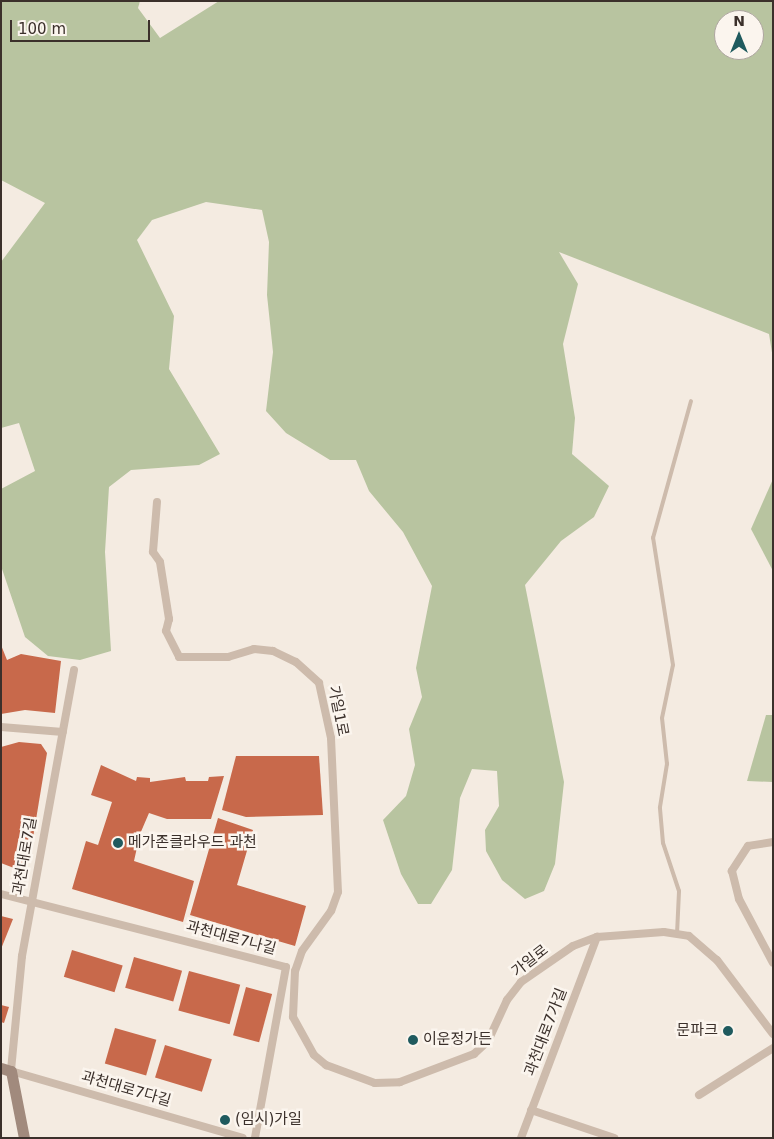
<!DOCTYPE html>
<html>
<head>
<meta charset="utf-8">
<style>
	body { margin:0 }
	#map { position:relative; width:774px; height:1139px; overflow:hidden; background:#f4ebe1; font-family:"DejaVu Sans","Noto Sans KR",sans-serif }
	div>[style] { position:absolute }
	.green>* { inset:0; background:#b8c4a0 }
	.building>* { inset:0; background:#c8694b; transform-origin:0 0 }
	.lane>* { height:4px; margin:-2px; padding:0 2px; transform-origin:2px; border-radius:2px; background:#cdbbac }
	.street>* { height:8px; margin:-4px; padding:0 4px; transform-origin:4px; border-radius:4px; background:#cdbbac }
	.secondary>* { height:11px; margin:-5.5px; padding:0 5.5px; transform-origin:5.5px; border-radius:5.5px; background:#a18a7d }
	.dots>* { width:14px; height:14px; translate:-50% -50%; box-sizing:border-box; border:2px solid #fbf5ee; border-radius:50% }
	span { translate:-50% -50%; white-space:nowrap; text-align:center; line-height:1.15; -webkit-text-stroke:5px #fbf5ee; paint-order:stroke }
	.street-label { font-size:15px; color:#3b302b }
	.poi-label { font-size:15px; color:#3b302b }
	.left { translate:0 -50%; text-align:left }
	.right { translate:-100% -50%; text-align:right }
	.frame { position:absolute; inset:0; border:2px solid #3b302b; pointer-events:none }
	.north { position:absolute; left:714px; top:10px; width:50px; height:50px; box-sizing:border-box; background:#fbf5ee; border:1px solid #aea6a0; border-radius:50%; rotate:0deg; font-size:14px; font-weight:700; line-height:20px; text-align:center; color:#3b302b }
	.north::after { content:''; display:block; margin:auto; width:18px; height:22px; background:#1f5a5e; clip-path:polygon(50% 0,100% 100%,50% 72%,0 100%) }
	.scale { position:absolute; left:10px; top:20px; width:140px; height:22px; box-sizing:border-box; border:2px solid #3b302b; border-top:0; padding-left:6px; font-size:15px; line-height:18px; white-space:nowrap; color:#3b302b; -webkit-text-stroke:4px #fbf5ee; paint-order:stroke }
</style>
</head>
<body>
<div id="map">
	<div class="green">
		<div style="clip-path:polygon(evenodd,1px 1px,140px 1px,138px 8px,160px 38px,219px 1px,773px 1px,773px 359px,769px 334px,559px 252px,578px 284px,563px 344px,575px 418px,572px 454px,609px 486px,594px 517px,561px 541px,525px 585px,564px 782px,555px 864px,544px 891px,525px 899px,502px 880px,486px 851px,485px 830px,499px 806px,497px 771px,472px 769px,460px 798px,452px 870px,431px 904px,418px 904px,401px 874px,383px 820px,406px 796px,415px 765px,409px 729px,422px 697px,416px 668px,432px 586px,403px 532px,369px 491px,356px 460px,330px 460px,286px 433px,266px 411px,273px 352px,267px 295px,269px 242px,262px 210px,206px 202px,152px 220px,137px 240px,174px 316px,169px 369px,220px 454px,199px 465px,131px 470px,109px 487px,105px 552px,111px 651px,80px 660px,48px 656px,25px 637px,1px 566px,1px 489px,35px 471px,19px 423px,1px 428px,1px 262px,45px 203px,1px 180px,1px 1px,724px 20px,754px 20px,754px 50px,724px 50px,724px 20px)"></div>
		<div style="clip-path:polygon(773px 479px,773px 571px,751px 529px)"></div>
		<div style="clip-path:polygon(766px 715px,773px 715px,773px 782px,747px 781px)"></div>
	</div>
	<div class="building">
		<div style="clip-path:polygon(1px 645px,7px 660px,21px 654px,61px 661px,55px 713px,25px 710px,1px 714px)"></div>
		<div style="clip-path:polygon(19px 742px,41px 744px,47px 753px,29px 862px,19px 870px,1px 863px,1px 747px)"></div>
		<div style="clip-path:polygon(236px 756px,319px 756px,323px 815px,246px 817px,222px 810px)"></div>
		<div style="clip-path:polygon(101px 765px,136px 781px,137px 777px,150px 778px,150px 782px,185px 777px,186px 781px,208px 781px,209px 777px,224px 776px,211px 819px,167px 819px,149px 813px,140px 834px,134px 861px,194px 881px,183px 922px,72px 889px,86px 841px,98px 845px,112px 802px,91px 795px)"></div>
		<div style="clip-path:polygon(218px 818px,253px 830px,237px 885px,306px 906px,295px 946px,190px 915px)"></div>
		<div style="clip-path:polygon(1px 916px,13px 919px,1px 949px)"></div>
		<div style="left:72px;top:950px;width:53px;height:28px;rotate:17deg"></div>
		<div style="left:134px;top:957px;width:50px;height:32px;rotate:16deg"></div>
		<div style="left:189px;top:971px;width:53px;height:41px;rotate:15deg"></div>
		<div style="left:246px;top:987px;width:27px;height:50px;rotate:15deg"></div>
		<div style="clip-path:polygon(1px 1005px,9px 1007px,4px 1023px,1px 1022px)"></div>
		<div style="left:115px;top:1028px;width:43px;height:37px;rotate:16deg"></div>
		<div style="left:165px;top:1045px;width:49px;height:34px;rotate:17deg"></div>
	</div>
	<div class="lane">
		<div style="left:677px;top:934px;width:43px;rotate:-87.3deg"></div>
		<div style="left:679px;top:891px;width:51px;rotate:-108.4deg"></div>
		<div style="left:663px;top:843px;width:36px;rotate:-95deg"></div>
		<div style="left:660px;top:807px;width:44px;rotate:-80.8deg"></div>
		<div style="left:667px;top:764px;width:46px;rotate:-96.2deg"></div>
		<div style="left:662px;top:718px;width:54px;rotate:-78.3deg"></div>
		<div style="left:673px;top:665px;width:129px;rotate:-98.9deg"></div>
		<div style="left:653px;top:538px;width:142px;rotate:-74.5deg"></div>
	</div>
	<div class="street">
		<div style="left:157px;top:502px;width:50px;rotate:94.6deg"></div>
		<div style="left:153px;top:552px;width:12px;rotate:55deg"></div>
		<div style="left:160px;top:562px;width:58px;rotate:81deg"></div>
		<div style="left:169px;top:619px;width:12px;rotate:104deg"></div>
		<div style="left:166px;top:631px;width:29px;rotate:63deg"></div>
		<div style="left:179px;top:657px;width:49px"></div>
		<div style="left:228px;top:657px;width:27px;rotate:-17deg"></div>
		<div style="left:254px;top:649px;width:19px;rotate:6deg"></div>
		<div style="left:273px;top:651px;width:25px;rotate:26deg"></div>
		<div style="left:296px;top:662px;width:31px;rotate:42deg"></div>
		<div style="left:319px;top:683px;width:56px;rotate:77.7deg"></div>
		<div style="left:331px;top:738px;width:154px;rotate:87.4deg"></div>
		<div style="left:338px;top:892px;width:20px;rotate:110deg"></div>
		<div style="left:331px;top:911px;width:49px;rotate:125.9deg"></div>
		<div style="left:302px;top:951px;width:21px;rotate:109deg"></div>
		<div style="left:295px;top:971px;width:46px;rotate:92.5deg"></div>
		<div style="left:293px;top:1017px;width:43px;rotate:61.1deg"></div>
		<div style="left:314px;top:1055px;width:16px;rotate:40deg"></div>
		<div style="left:326px;top:1065px;width:52px;rotate:20.2deg"></div>
		<div style="left:375px;top:1083px;width:25px;rotate:-2deg"></div>
		<div style="left:400px;top:1082px;width:79px;rotate:-20.7deg"></div>
		<div style="left:474px;top:1054px;width:19px;rotate:-43deg"></div>
		<div style="left:488px;top:1041px;width:45px;rotate:-65.1deg"></div>
		<div style="left:507px;top:1000px;width:23px;rotate:-52deg"></div>
		<div style="left:521px;top:982px;width:63px;rotate:-34.7deg"></div>
		<div style="left:573px;top:946px;width:26px;rotate:-21deg"></div>
		<div style="left:597px;top:937px;width:67px;rotate:-4.3deg"></div>
		<div style="left:664px;top:932px;width:25px;rotate:9deg"></div>
		<div style="left:689px;top:936px;width:37px;rotate:41deg"></div>
		<div style="left:717px;top:960px;width:93px;rotate:52.9deg"></div>
		<div style="left:74px;top:670px;width:291px;rotate:100.3deg"></div>
		<div style="left:22px;top:956px;width:116px;rotate:95.5deg"></div>
		<div style="left:11px;top:1071px;width:241px;rotate:16.1deg"></div>
		<div style="left:1px;top:727px;width:62px;rotate:4.6deg"></div>
		<div style="left:773px;top:842px;width:25px;rotate:171deg"></div>
		<div style="left:748px;top:846px;width:30px;rotate:123deg"></div>
		<div style="left:732px;top:871px;width:29px;rotate:76deg"></div>
		<div style="left:739px;top:899px;width:72px;rotate:62deg"></div>
		<div style="left:1px;top:894px;width:294px;rotate:14.4deg"></div>
		<div style="left:286px;top:967px;width:174px;rotate:100.3deg"></div>
		<div style="left:699px;top:1095px;width:88px;rotate:-32.4deg"></div>
		<div style="left:531px;top:1110px;width:88px;rotate:18.6deg"></div>
		<div style="left:521px;top:1138px;width:215px;rotate:-69.3deg"></div>
	</div>
	<div class="secondary">
		<div style="left:1px;top:1068px;width:10px;rotate:17deg"></div>
		<div style="left:11px;top:1071px;width:68px;rotate:79deg"></div>
	</div>
	<div class="dots">
		<div style="left:118px;top:843px;background:#1f5a5e"></div>
		<div style="left:728px;top:1031px;background:#1f5a5e"></div>
		<div style="left:413px;top:1040px;background:#1f5a5e"></div>
		<div style="left:225px;top:1120px;background:#1f5a5e"></div>
	</div>
	<div class="street-label">
		<span style="left:338px;top:711px;rotate:79deg">가일1로</span>
		<span style="left:25px;top:856px;rotate:-80deg">과천대로7길</span>
		<span style="left:231px;top:938px;rotate:15deg">과천대로7나길</span>
		<span style="left:530px;top:961px;rotate:-38deg">가일로</span>
		<span style="left:546px;top:1032px;rotate:-69deg">과천대로7가길</span>
		<span style="left:126px;top:1089px;rotate:16deg">과천대로7다길</span>
	</div>
	<div class="poi-label">
		<span class="left" style="left:128px;top:843px">메가존클라우드 과천</span>
		<span class="right" style="left:718px;top:1031px">문파크</span>
		<span class="left" style="left:423px;top:1040px">이운정가든</span>
		<span class="left" style="left:235px;top:1120px">(임시)가일</span>
	</div>
	<div class="frame"></div>
	<div class="north">N</div>
	<div class="scale">100 m</div>
</div>
</body>
</html>
